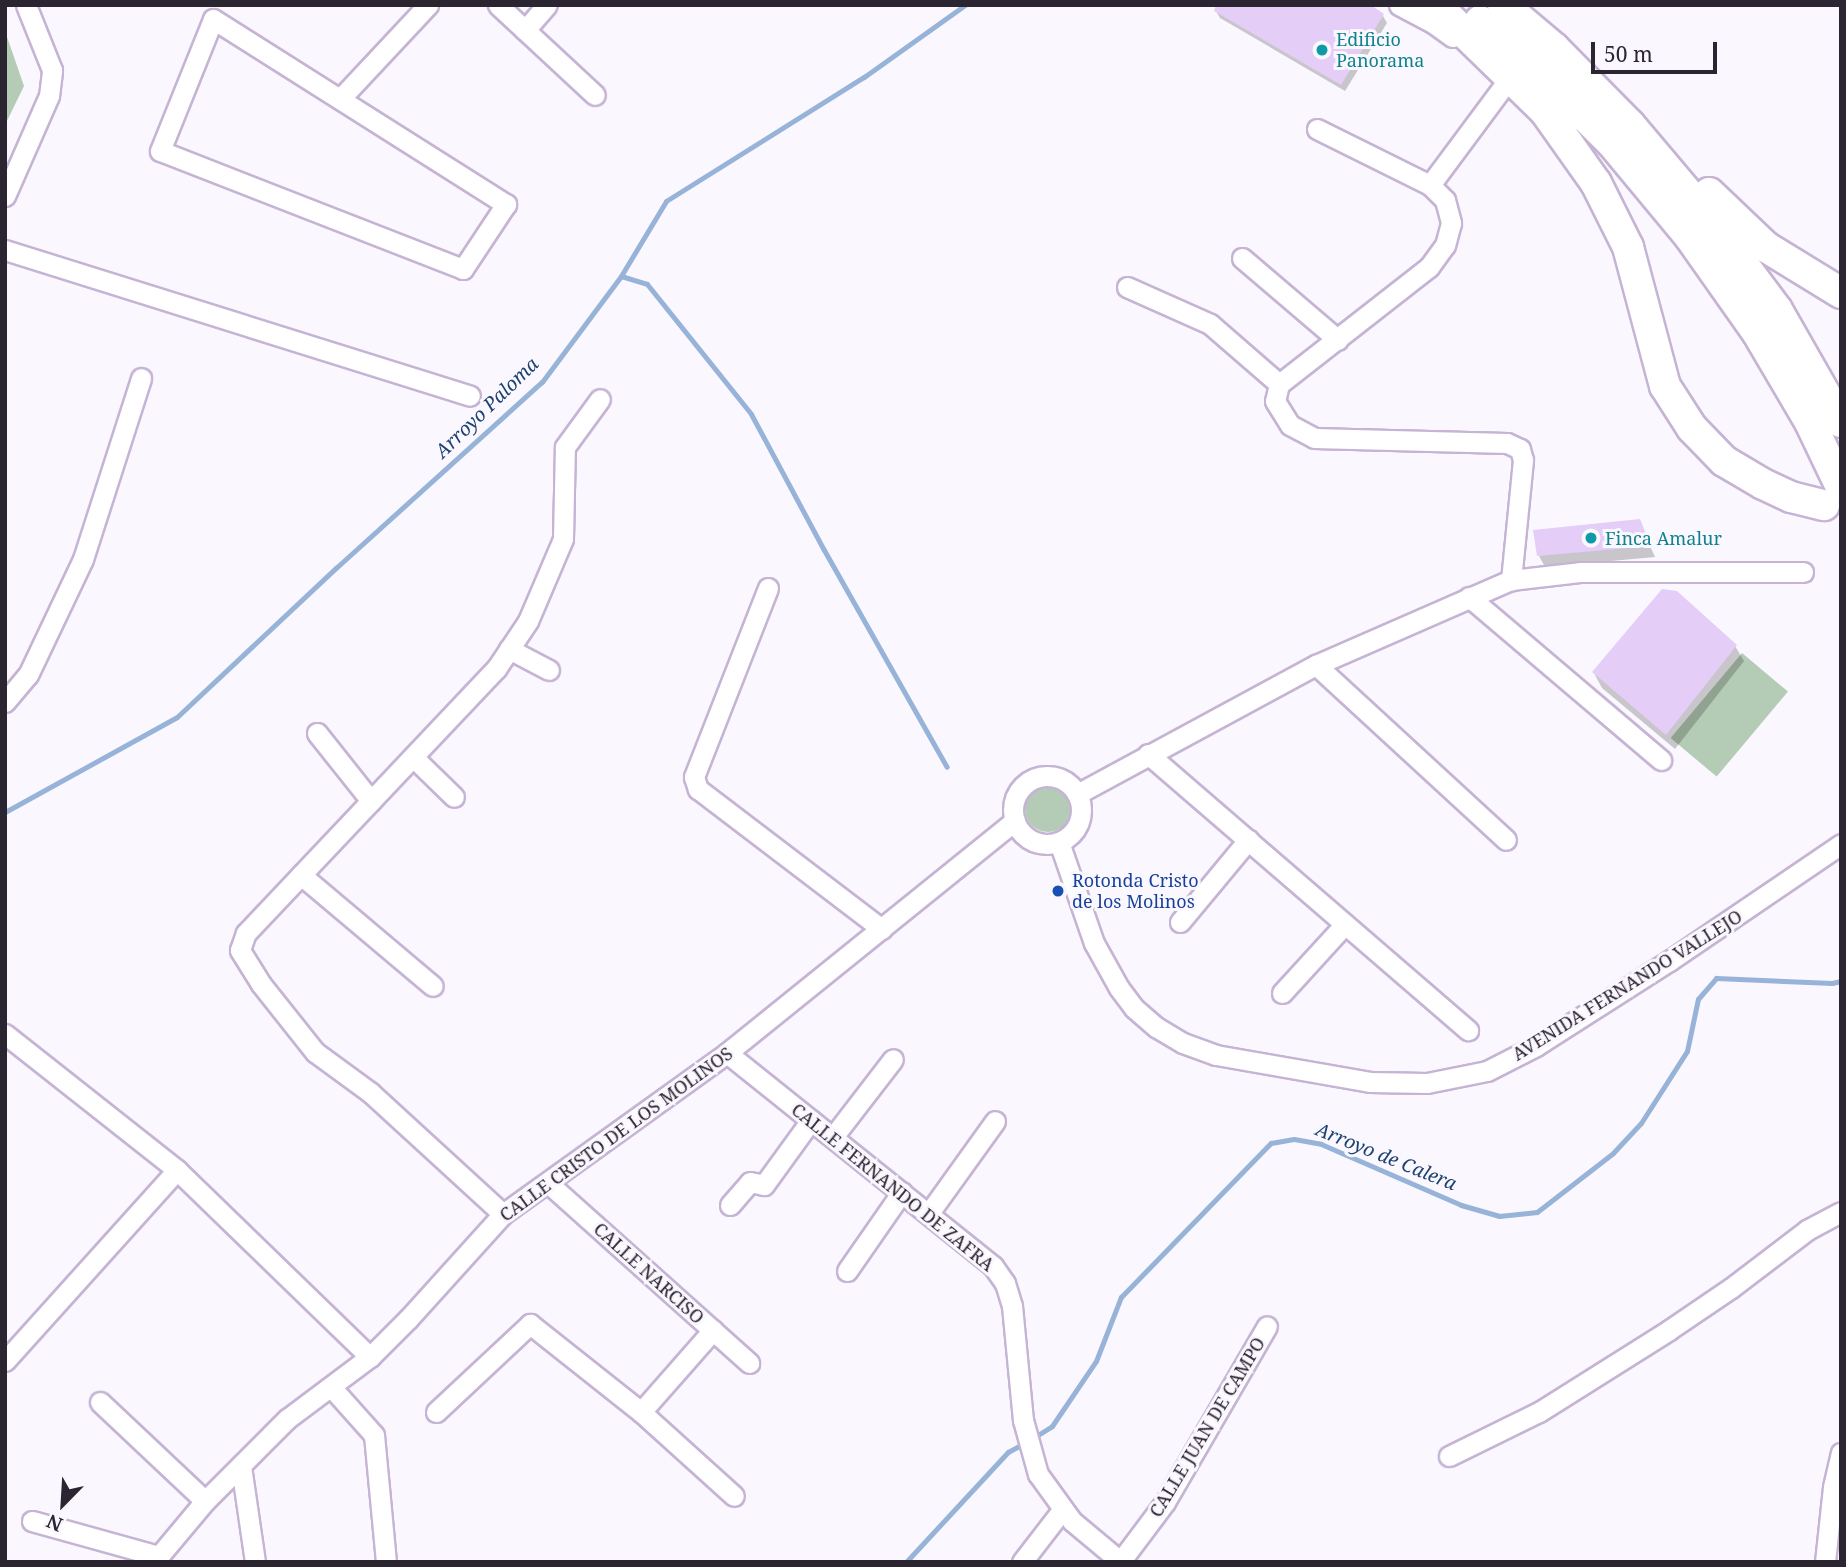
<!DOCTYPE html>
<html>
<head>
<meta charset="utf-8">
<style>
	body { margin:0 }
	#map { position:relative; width:1846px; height:1567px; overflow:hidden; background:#faf7fe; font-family:"Noto Serif",serif }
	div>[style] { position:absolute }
	.green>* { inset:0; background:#b4ccb5; transform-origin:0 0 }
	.round { border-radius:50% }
	.shadow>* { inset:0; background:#0003 }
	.stream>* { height:5px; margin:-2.5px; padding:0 2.5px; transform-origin:2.5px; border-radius:2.5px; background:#97b3d7 }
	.building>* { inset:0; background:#e4cdf6 }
	.roads { filter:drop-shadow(2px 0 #c5b4d4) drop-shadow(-2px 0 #c5b4d4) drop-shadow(0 2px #c5b4d4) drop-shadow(0 -2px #c5b4d4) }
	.minor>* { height:19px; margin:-9.5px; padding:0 9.5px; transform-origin:9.5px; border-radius:9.5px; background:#fff }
	.minor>.ring { margin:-9.5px; padding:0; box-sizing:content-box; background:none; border:19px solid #fff; border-radius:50% }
	.highway>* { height:30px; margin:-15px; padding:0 15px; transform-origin:15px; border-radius:15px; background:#fff }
	.dots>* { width:19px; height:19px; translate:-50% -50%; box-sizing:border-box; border:4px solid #faf7fe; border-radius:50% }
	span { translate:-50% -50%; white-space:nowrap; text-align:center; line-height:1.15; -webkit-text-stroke:6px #faf7fe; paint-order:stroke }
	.culture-label { font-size:18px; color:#0d838f }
	.left { translate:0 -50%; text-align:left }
	.transit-label { font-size:18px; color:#164399 }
	.street-label { font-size:18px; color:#2b2431 }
	.water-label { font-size:19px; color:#1d4371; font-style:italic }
	.frame { position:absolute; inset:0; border:7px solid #2b2431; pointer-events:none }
	.north { position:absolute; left:28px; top:1469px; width:70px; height:70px; -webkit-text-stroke:5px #faf7fe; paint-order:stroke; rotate:204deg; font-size:19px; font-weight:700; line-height:28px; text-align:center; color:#2b2431 }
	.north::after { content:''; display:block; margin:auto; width:24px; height:32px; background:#2b2431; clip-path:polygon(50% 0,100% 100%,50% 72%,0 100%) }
	.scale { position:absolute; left:1591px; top:42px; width:126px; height:32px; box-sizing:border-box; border:4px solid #2b2431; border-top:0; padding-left:9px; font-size:21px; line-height:24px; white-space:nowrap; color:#2b2431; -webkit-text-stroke:5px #faf7fe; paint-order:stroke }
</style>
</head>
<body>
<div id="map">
	<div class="green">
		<div style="clip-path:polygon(5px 31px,24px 86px,5px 125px)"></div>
		<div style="left:1742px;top:653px;width:60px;height:111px;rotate:40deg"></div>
		<div class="round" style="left:1025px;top:786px;width:46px;height:46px"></div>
	</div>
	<div class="shadow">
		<div style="clip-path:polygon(1367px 5px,1383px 16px,1387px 23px,1345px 91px,1220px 18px,1216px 11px)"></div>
		<div style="clip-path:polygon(1639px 521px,1655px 557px,1545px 567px,1539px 556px)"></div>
		<div style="clip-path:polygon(1735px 646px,1744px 661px,1675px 749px,1602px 688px,1594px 673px)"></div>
	</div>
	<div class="stream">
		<div style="left:621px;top:276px;width:27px;rotate:17deg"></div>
		<div style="left:647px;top:284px;width:166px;rotate:51.3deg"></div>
		<div style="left:751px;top:414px;width:154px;rotate:61.8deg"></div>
		<div style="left:824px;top:550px;width:249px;rotate:60.5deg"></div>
		<div style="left:5px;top:812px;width:196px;rotate:-28.9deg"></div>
		<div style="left:177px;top:717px;width:219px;rotate:-43.2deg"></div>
		<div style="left:337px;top:567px;width:276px;rotate:-42.1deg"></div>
		<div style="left:542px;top:382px;width:132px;rotate:-53.3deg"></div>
		<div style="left:621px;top:276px;width:87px;rotate:-59deg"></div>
		<div style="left:666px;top:201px;width:234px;rotate:-32.1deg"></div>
		<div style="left:864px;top:77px;width:124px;rotate:-35.5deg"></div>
		<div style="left:1033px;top:1438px;width:22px;rotate:-32deg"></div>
		<div style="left:1052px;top:1426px;width:78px;rotate:-55.9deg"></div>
		<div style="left:1096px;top:1361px;width:69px;rotate:-68.7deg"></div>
		<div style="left:1121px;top:1297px;width:215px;rotate:-45.8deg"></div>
		<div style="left:1271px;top:1143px;width:23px;rotate:-10deg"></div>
		<div style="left:1294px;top:1139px;width:27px;rotate:10deg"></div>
		<div style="left:1321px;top:1144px;width:153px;rotate:23.5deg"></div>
		<div style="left:1461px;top:1205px;width:40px;rotate:16deg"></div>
		<div style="left:1499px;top:1216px;width:38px;rotate:-6deg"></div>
		<div style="left:1537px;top:1212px;width:96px;rotate:-37.8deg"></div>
		<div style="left:1613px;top:1153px;width:41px;rotate:-47deg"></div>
		<div style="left:1641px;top:1123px;width:85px;rotate:-57.4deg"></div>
		<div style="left:1687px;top:1051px;width:53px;rotate:-78.1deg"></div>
		<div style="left:1698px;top:999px;width:28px;rotate:-49deg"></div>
		<div style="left:1716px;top:978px;width:116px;rotate:2.5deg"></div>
		<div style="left:1832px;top:983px;width:9px;rotate:-13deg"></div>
		<div style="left:906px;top:1562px;width:150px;rotate:-47.2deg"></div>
		<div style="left:1008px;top:1452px;width:18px;rotate:-29deg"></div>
	</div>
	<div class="building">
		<div style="clip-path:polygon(1216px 5px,1371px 5px,1384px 14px,1341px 85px,1214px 11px)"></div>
		<div style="clip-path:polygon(1640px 519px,1651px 546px,1537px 556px,1533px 530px)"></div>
		<div style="clip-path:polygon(1662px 589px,1677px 591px,1737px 645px,1666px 735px,1592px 672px)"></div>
	</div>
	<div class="roads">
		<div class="minor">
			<div style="left:498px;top:5px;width:132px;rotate:42.9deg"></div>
			<div style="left:1399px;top:5px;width:38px;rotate:28deg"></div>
			<div style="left:1433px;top:23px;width:24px;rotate:36deg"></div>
			<div style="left:213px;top:19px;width:347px;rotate:32.3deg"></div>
			<div style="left:506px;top:204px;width:78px;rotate:123.5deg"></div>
			<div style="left:463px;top:269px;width:325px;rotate:-158.7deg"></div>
			<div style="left:160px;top:151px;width:142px;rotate:-68.1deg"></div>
			<div style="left:525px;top:30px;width:33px;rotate:-49deg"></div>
			<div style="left:340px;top:99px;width:129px;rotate:-46.9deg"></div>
			<div style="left:1317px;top:129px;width:126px;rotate:26.4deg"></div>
			<div style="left:1430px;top:185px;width:21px;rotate:45deg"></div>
			<div style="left:1445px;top:200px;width:24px;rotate:75deg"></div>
			<div style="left:1451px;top:223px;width:23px;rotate:105deg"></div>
			<div style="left:1445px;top:245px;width:27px;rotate:126deg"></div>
			<div style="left:1429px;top:267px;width:190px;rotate:142deg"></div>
			<div style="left:1279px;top:384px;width:17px;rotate:103deg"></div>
			<div style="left:1275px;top:401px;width:28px;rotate:58deg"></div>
			<div style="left:1290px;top:425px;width:27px;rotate:28deg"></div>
			<div style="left:1314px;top:438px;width:193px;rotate:1.5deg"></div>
			<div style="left:1507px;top:443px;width:14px;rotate:25deg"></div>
			<div style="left:1520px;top:449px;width:11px;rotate:75deg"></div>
			<div style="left:1523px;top:460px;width:121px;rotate:95.7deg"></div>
			<div style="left:1430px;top:185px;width:136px;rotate:-53.4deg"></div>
			<div style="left:5px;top:196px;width:109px;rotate:-66.3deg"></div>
			<div style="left:49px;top:96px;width:26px;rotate:-83deg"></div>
			<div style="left:52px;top:70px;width:70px;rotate:-111.8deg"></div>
			<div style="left:5px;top:250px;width:487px;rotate:17.4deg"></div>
			<div style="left:1242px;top:258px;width:126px;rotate:40.5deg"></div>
			<div style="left:1127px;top:287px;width:91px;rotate:24deg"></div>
			<div style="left:1210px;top:324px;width:91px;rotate:41deg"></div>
			<div style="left:768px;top:588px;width:203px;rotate:111.4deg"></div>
			<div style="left:694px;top:777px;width:13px;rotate:72deg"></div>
			<div style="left:698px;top:789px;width:231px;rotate:37.3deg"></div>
			<div style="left:1469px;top:597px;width:252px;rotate:40.3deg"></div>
			<div style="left:509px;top:649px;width:45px;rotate:27.7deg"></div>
			<div style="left:1316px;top:665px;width:258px;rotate:42.6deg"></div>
			<div style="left:5px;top:702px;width:35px;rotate:-50deg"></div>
			<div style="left:28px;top:675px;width:128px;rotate:-64.6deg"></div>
			<div style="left:83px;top:559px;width:190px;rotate:-72.2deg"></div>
			<div style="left:317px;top:733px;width:87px;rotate:51.5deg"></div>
			<div style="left:1148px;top:754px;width:423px;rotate:40.8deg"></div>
			<div style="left:413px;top:757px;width:57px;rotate:44.3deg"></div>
			<div class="ring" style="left:1013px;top:776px;width:49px;height:49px"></div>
			<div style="left:1077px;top:794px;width:272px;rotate:-28.4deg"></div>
			<div style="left:1316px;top:665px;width:213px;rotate:-23.6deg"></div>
			<div style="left:1511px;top:580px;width:69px;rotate:-6.6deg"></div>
			<div style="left:1580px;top:572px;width:223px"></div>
			<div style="left:1059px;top:842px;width:107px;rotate:70.9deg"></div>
			<div style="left:1094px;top:943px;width:51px;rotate:60.9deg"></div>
			<div style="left:1119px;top:988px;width:25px;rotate:53deg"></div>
			<div style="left:1134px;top:1008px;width:29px;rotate:41deg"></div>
			<div style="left:1156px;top:1027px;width:31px;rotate:31deg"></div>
			<div style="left:1183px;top:1043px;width:35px;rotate:20deg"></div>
			<div style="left:1216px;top:1055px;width:156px;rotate:9.9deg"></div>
			<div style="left:1370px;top:1082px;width:57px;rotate:1deg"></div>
			<div style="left:1427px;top:1083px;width:61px;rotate:-11.3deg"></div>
			<div style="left:1487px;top:1071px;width:55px;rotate:-27deg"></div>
			<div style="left:1536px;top:1046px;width:158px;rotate:-32.6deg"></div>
			<div style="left:1669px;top:961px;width:208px;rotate:-34.2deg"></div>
			<div style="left:301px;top:875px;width:172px;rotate:40.1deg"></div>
			<div style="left:1180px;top:922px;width:107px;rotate:-50.3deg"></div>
			<div style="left:1282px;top:993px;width:93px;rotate:-47.6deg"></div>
			<div style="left:5px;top:1034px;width:219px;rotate:38.3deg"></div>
			<div style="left:177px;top:1170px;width:269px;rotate:44.1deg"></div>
			<div style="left:727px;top:1053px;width:341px;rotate:38.7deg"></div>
			<div style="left:993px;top:1266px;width:21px;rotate:55deg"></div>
			<div style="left:1005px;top:1283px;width:24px;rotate:73deg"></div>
			<div style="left:1012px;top:1306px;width:115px;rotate:84.5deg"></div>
			<div style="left:1023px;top:1420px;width:56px;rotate:74.5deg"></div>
			<div style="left:1038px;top:1474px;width:58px;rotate:54.1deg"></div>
			<div style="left:1072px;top:1521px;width:64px;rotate:39.9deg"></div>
			<div style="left:833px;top:1137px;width:98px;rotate:-52.4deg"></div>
			<div style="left:548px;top:1183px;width:270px;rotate:41.8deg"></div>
			<div style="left:730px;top:1205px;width:30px;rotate:-49deg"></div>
			<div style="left:750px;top:1182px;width:14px;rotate:12deg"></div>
			<div style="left:764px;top:1185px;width:80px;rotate:-54.1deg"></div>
			<div style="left:929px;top:1213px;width:113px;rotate:-54.3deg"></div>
			<div style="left:503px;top:1214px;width:179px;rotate:-137.5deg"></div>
			<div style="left:371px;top:1093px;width:69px;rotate:-143.8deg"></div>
			<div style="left:315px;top:1052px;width:87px;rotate:-128.5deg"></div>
			<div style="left:261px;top:984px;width:40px;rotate:-122deg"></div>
			<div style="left:240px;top:950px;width:18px;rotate:-71deg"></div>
			<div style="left:246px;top:933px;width:364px;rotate:-46.6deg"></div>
			<div style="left:496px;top:669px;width:58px;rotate:-56.3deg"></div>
			<div style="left:528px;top:621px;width:89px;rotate:-66.9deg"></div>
			<div style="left:563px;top:539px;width:92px;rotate:-88.8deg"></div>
			<div style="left:565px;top:447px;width:59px;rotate:-53.9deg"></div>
			<div style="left:847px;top:1271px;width:96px;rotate:-55.2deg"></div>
			<div style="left:5px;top:1361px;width:257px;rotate:-48deg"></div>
			<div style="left:332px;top:1388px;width:63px;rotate:48.2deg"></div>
			<div style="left:374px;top:1435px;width:128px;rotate:84.6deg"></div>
			<div style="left:100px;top:1402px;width:144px;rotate:43.3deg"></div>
			<div style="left:436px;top:1412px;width:129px;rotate:-43.1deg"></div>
			<div style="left:530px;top:1324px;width:142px;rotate:38.4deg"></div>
			<div style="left:641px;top:1412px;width:125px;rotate:42.1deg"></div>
			<div style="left:641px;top:1412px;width:109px;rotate:-48.7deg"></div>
			<div style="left:1449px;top:1456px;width:100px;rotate:-26.1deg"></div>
			<div style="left:1539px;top:1412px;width:154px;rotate:-32.2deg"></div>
			<div style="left:1669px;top:1330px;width:75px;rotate:-34.1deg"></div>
			<div style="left:1731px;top:1288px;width:96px;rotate:-37.3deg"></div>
			<div style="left:1807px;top:1230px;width:38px;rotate:-28deg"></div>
			<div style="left:241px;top:1466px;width:97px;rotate:81.7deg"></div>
			<div style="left:32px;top:1521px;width:131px;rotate:15.5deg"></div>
			<div style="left:154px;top:1562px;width:80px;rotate:-50.1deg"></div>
			<div style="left:205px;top:1501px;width:116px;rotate:-45deg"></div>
			<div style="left:287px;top:1419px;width:104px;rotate:-36.8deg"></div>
			<div style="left:370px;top:1357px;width:54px;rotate:-45deg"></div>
			<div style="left:408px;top:1319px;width:142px;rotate:-47.9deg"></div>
			<div style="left:503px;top:1214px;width:276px;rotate:-35.7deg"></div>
			<div style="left:727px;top:1053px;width:370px;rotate:-38.9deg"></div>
			<div style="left:1022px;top:1562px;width:66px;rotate:-52.4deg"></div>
			<div style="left:1120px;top:1562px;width:75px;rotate:-53.1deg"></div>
			<div style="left:1165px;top:1502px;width:203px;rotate:-59.9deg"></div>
			<div style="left:1825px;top:1562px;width:75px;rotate:-83.9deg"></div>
			<div style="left:1833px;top:1487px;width:35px;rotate:-77deg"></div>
		</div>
		<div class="highway">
			<div style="left:1436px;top:5px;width:152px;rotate:44.2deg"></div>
			<div style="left:1545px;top:111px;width:88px;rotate:54.7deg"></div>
			<div style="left:1596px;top:183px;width:72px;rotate:63.4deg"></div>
			<div style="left:1628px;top:247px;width:144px;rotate:75.1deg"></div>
			<div style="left:1665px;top:386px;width:50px;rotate:57.3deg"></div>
			<div style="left:1692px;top:428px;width:46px;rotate:45.9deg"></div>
			<div style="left:1724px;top:461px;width:45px;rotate:30.5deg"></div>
			<div style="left:1763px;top:484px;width:31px;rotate:25deg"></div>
			<div style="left:1791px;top:497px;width:34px;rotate:14deg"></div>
			<div style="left:1503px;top:5px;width:67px;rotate:40.1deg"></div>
			<div style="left:1554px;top:48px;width:108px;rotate:45.4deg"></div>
			<div style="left:1630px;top:125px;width:119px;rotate:49.8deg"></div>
			<div style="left:1707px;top:216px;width:117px;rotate:53.3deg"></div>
			<div style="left:1777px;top:310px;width:129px;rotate:60.3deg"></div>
			<div style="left:1480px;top:21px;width:75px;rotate:40.1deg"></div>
			<div style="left:1537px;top:69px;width:105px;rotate:44.6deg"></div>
			<div style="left:1612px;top:143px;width:122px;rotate:50.3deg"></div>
			<div style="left:1690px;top:237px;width:116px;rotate:54.8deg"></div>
			<div style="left:1757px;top:332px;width:104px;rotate:59.5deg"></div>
			<div style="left:1810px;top:422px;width:72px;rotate:64.5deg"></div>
			<div style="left:1709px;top:193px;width:79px;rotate:43.5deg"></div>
			<div style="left:1766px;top:247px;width:88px;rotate:31.5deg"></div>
		</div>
	</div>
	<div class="dots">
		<div style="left:1322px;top:50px;background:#0f9aa8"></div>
		<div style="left:1591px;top:538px;background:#0f9aa8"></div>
		<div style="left:1058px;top:891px;background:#1a4fb4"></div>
	</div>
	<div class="culture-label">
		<span class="left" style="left:1336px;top:50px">Edificio<br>Panorama</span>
		<span class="left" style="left:1605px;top:538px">Finca Amalur</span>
	</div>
	<div class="transit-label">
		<span class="left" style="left:1072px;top:891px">Rotonda Cristo<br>de los Molinos</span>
	</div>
	<div class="street-label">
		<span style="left:1627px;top:985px;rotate:-32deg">AVENIDA FERNANDO VALLEJO</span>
		<span style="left:616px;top:1134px;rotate:-36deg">CALLE CRISTO DE LOS MOLINOS</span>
		<span style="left:893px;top:1187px;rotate:39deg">CALLE FERNANDO DE ZAFRA</span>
		<span style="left:649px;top:1273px;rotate:42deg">CALLE NARCISO</span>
		<span style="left:1207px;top:1427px;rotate:-59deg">CALLE JUAN DE CAMPO</span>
	</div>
	<div class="water-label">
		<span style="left:487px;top:408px;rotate:-44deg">Arroyo Paloma</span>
		<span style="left:1386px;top:1157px;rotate:22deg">Arroyo de Calera</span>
	</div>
	<div class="frame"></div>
	<div class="north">N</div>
	<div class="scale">50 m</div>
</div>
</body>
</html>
